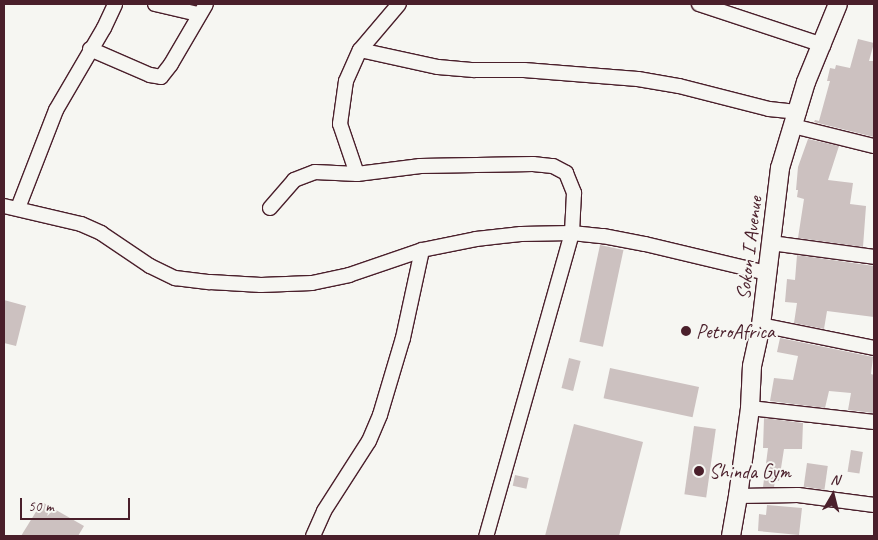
<!DOCTYPE html>
<html>
<head>
<meta charset="utf-8">
<style>
	body { margin:0 }
	#map { position:relative; width:878px; height:540px; overflow:hidden; background:#f6f6f2; font-family:Caveat,sans-serif }
	div>[style] { position:absolute }
	.building>* { inset:0; background:#ccc1c0; transform-origin:0 0 }
	.roads { filter:drop-shadow(1px 0 #4a1f2b) drop-shadow(-1px 0 #4a1f2b) drop-shadow(0 1px #4a1f2b) drop-shadow(0 -1px #4a1f2b) }
	.minor>* { height:14px; margin:-7px; padding:0 7px; transform-origin:7px; border-radius:7px; background:#f6f6f2 }
	.tertiary>* { height:18px; margin:-9px; padding:0 9px; transform-origin:9px; border-radius:9px; background:#f6f6f2 }
	.dots>* { width:14px; height:14px; translate:-50% -50%; box-sizing:border-box; border:2px solid #f6f6f2; border-radius:50% }
	span { translate:-50% -50%; white-space:nowrap; text-align:center; line-height:1.15; -webkit-text-stroke:4px #f6f6f2; paint-order:stroke }
	.street-label { font-size:20px; color:#4a1f2b }
	.poi-label { font-size:20px; color:#4a1f2b }
	.left { translate:0 -50%; text-align:left }
	.frame { position:absolute; inset:0; border:5px solid #4a1f2b; pointer-events:none }
	.north { position:absolute; left:808px; top:470px; width:50px; height:50px; -webkit-text-stroke:4px #f6f6f2; paint-order:stroke; rotate:8deg; font-size:14px; font-weight:700; line-height:20px; text-align:center; color:#4a1f2b }
	.north::after { content:''; display:block; margin:auto; width:18px; height:22px; background:#4a1f2b; clip-path:polygon(50% 0,100% 100%,50% 72%,0 100%) }
	.scale { position:absolute; left:20px; top:498px; width:110px; height:22px; box-sizing:border-box; border:2px solid #4a1f2b; border-top:0; padding-left:6px; font-size:15px; line-height:18px; white-space:nowrap; color:#4a1f2b; -webkit-text-stroke:4px #f6f6f2; paint-order:stroke }
</style>
</head>
<body>
<div id="map">
	<div class="building">
		<div style="clip-path:polygon(858px 39px,874px 43px,869px 61px,874px 61px,874px 137px,814px 122px,815px 120px,819px 121px,830px 81px,827px 81px,830px 68px,835px 69px,836px 65px,850px 68px)"></div>
		<div style="clip-path:polygon(808px 139px,839px 146px,828px 180px,853px 183px,850px 204px,866px 206px,863px 247px,798px 238px,804px 199px,797px 197px,798px 190px,796px 190px,798px 167px)"></div>
		<div style="left:600px;top:245px;width:24px;height:99px;rotate:12deg"></div>
		<div style="clip-path:polygon(797px 255px,874px 266px,874px 317px,827px 311px,824px 329px,794px 323px,797px 303px,785px 302px,787px 279px,795px 280px)"></div>
		<div style="clip-path:polygon(4px 300px,26px 306px,16px 346px,4px 343px)"></div>
		<div style="clip-path:polygon(780px 338px,873px 357px,871px 374px,874px 375px,874px 413px,848px 410px,851px 393px,829px 391px,825px 408px,770px 401px,774px 378px,793px 380px,798px 356px,777px 352px)"></div>
		<div style="left:569px;top:358px;width:12px;height:31px;rotate:14deg"></div>
		<div style="left:610px;top:368px;width:91px;height:31px;rotate:12deg"></div>
		<div style="clip-path:polygon(764px 418px,803px 423px,802px 449px,784px 449px,779px 481px,775px 480px,774px 487px,763px 487px,768px 448px,763px 448px)"></div>
		<div style="clip-path:polygon(574px 424px,643px 442px,619px 536px,545px 536px)"></div>
		<div style="left:694px;top:426px;width:22px;height:69px;rotate:8deg"></div>
		<div style="left:851px;top:450px;width:12px;height:22px;rotate:9deg"></div>
		<div style="left:807px;top:463px;width:21px;height:24px;rotate:8deg"></div>
		<div style="left:515px;top:475px;width:14px;height:11px;rotate:12deg"></div>
		<div style="clip-path:polygon(42px 502px,84px 526px,78px 536px,21px 536px)"></div>
		<div style="clip-path:polygon(767px 505px,802px 508px,799px 535px,758px 531px,759px 514px,766px 515px)"></div>
	</div>
	<div class="roads">
		<div class="minor">
			<div style="left:155px;top:4px;width:44px;rotate:13.1deg"></div>
			<div style="left:699px;top:4px;width:131px;rotate:18.3deg"></div>
			<div style="left:90px;top:49px;width:65px;rotate:23.4deg"></div>
			<div style="left:150px;top:75px;width:11px;rotate:10deg"></div>
			<div style="left:161px;top:77px;width:16px;rotate:-52deg"></div>
			<div style="left:171px;top:64px;width:69px;rotate:-59.7deg"></div>
			<div style="left:360px;top:50px;width:80px;rotate:12.3deg"></div>
			<div style="left:438px;top:67px;width:36px;rotate:5deg"></div>
			<div style="left:474px;top:70px;width:50px"></div>
			<div style="left:524px;top:70px;width:114px;rotate:4.5deg"></div>
			<div style="left:638px;top:79px;width:42px;rotate:9.7deg"></div>
			<div style="left:679px;top:86px;width:93px;rotate:14.3deg"></div>
			<div style="left:769px;top:109px;width:30px;rotate:6deg"></div>
			<div style="left:793px;top:126px;width:83px;rotate:13.9deg"></div>
			<div style="left:357px;top:174px;width:53px;rotate:-108.8deg"></div>
			<div style="left:340px;top:124px;width:43px;rotate:-82.1deg"></div>
			<div style="left:346px;top:81px;width:34px;rotate:-66deg"></div>
			<div style="left:360px;top:50px;width:60px;rotate:-49.7deg"></div>
			<div style="left:4px;top:206px;width:79px;rotate:13.2deg"></div>
			<div style="left:81px;top:224px;width:22px;rotate:24deg"></div>
			<div style="left:101px;top:233px;width:59px;rotate:34deg"></div>
			<div style="left:150px;top:266px;width:28px;rotate:26deg"></div>
			<div style="left:175px;top:278px;width:35px;rotate:7deg"></div>
			<div style="left:210px;top:282px;width:51px;rotate:3.4deg"></div>
			<div style="left:261px;top:285px;width:51px;rotate:-2.2deg"></div>
			<div style="left:312px;top:283px;width:38px;rotate:-12deg"></div>
			<div style="left:349px;top:275px;width:77px;rotate:-18.9deg"></div>
			<div style="left:422px;top:250px;width:55px;rotate:-11.5deg"></div>
			<div style="left:476px;top:239px;width:45px;rotate:-6.3deg"></div>
			<div style="left:521px;top:234px;width:51px;rotate:-1.1deg"></div>
			<div style="left:572px;top:233px;width:31px;rotate:6deg"></div>
			<div style="left:603px;top:236px;width:43px;rotate:10.8deg"></div>
			<div style="left:645px;top:244px;width:125px;rotate:13.4deg"></div>
			<div style="left:18px;top:208px;width:105px;rotate:-68.8deg"></div>
			<div style="left:56px;top:110px;width:95px;rotate:-59.7deg"></div>
			<div style="left:104px;top:28px;width:26px;rotate:-65deg"></div>
			<div style="left:270px;top:208px;width:37px;rotate:-49deg"></div>
			<div style="left:294px;top:180px;width:22px;rotate:-21deg"></div>
			<div style="left:315px;top:172px;width:42px;rotate:2.7deg"></div>
			<div style="left:357px;top:174px;width:64px;rotate:-7.2deg"></div>
			<div style="left:420px;top:166px;width:113px;rotate:-1deg"></div>
			<div style="left:533px;top:164px;width:20px;rotate:6deg"></div>
			<div style="left:553px;top:166px;width:15px;rotate:28deg"></div>
			<div style="left:566px;top:173px;width:22px;rotate:68deg"></div>
			<div style="left:574px;top:193px;width:40px;rotate:92.9deg"></div>
			<div style="left:572px;top:233px;width:315px;rotate:105.8deg"></div>
			<div style="left:771px;top:243px;width:104px;rotate:7.7deg"></div>
			<div style="left:761px;top:325px;width:115px;rotate:11.5deg"></div>
			<div style="left:750px;top:408px;width:125px;rotate:6.4deg"></div>
			<div style="left:738px;top:496px;width:60px;rotate:-1deg"></div>
			<div style="left:798px;top:495px;width:77px;rotate:7.5deg"></div>
			<div style="left:313px;top:536px;width:27px;rotate:-66deg"></div>
			<div style="left:324px;top:511px;width:83px;rotate:-57.3deg"></div>
			<div style="left:369px;top:441px;width:28px;rotate:-67deg"></div>
			<div style="left:380px;top:415px;width:80px;rotate:-73.4deg"></div>
			<div style="left:403px;top:338px;width:90px;rotate:-77.8deg"></div>
		</div>
		<div class="tertiary">
			<div style="left:731px;top:536px;width:41px;rotate:-80.1deg"></div>
			<div style="left:738px;top:496px;width:89px;rotate:-82.2deg"></div>
			<div style="left:750px;top:408px;width:42px;rotate:-87.3deg"></div>
			<div style="left:752px;top:366px;width:42px;rotate:-77.6deg"></div>
			<div style="left:761px;top:325px;width:158px;rotate:-83.1deg"></div>
			<div style="left:780px;top:168px;width:90px;rotate:-73.2deg"></div>
			<div style="left:806px;top:82px;width:84px;rotate:-67.7deg"></div>
		</div>
	</div>
	<div class="dots">
		<div style="left:686px;top:331px;background:#4a1f2b"></div>
		<div style="left:699px;top:471px;background:#4a1f2b"></div>
	</div>
	<div class="street-label">
		<span style="left:749px;top:248px;rotate:-83deg">Sokon I Avenue</span>
	</div>
	<div class="poi-label">
		<span class="left" style="left:696px;top:331px">PetroAfrica</span>
		<span class="left" style="left:709px;top:471px">Shinda Gym</span>
	</div>
	<div class="frame"></div>
	<div class="north">N</div>
	<div class="scale">50 m</div>
</div>
</body>
</html>
